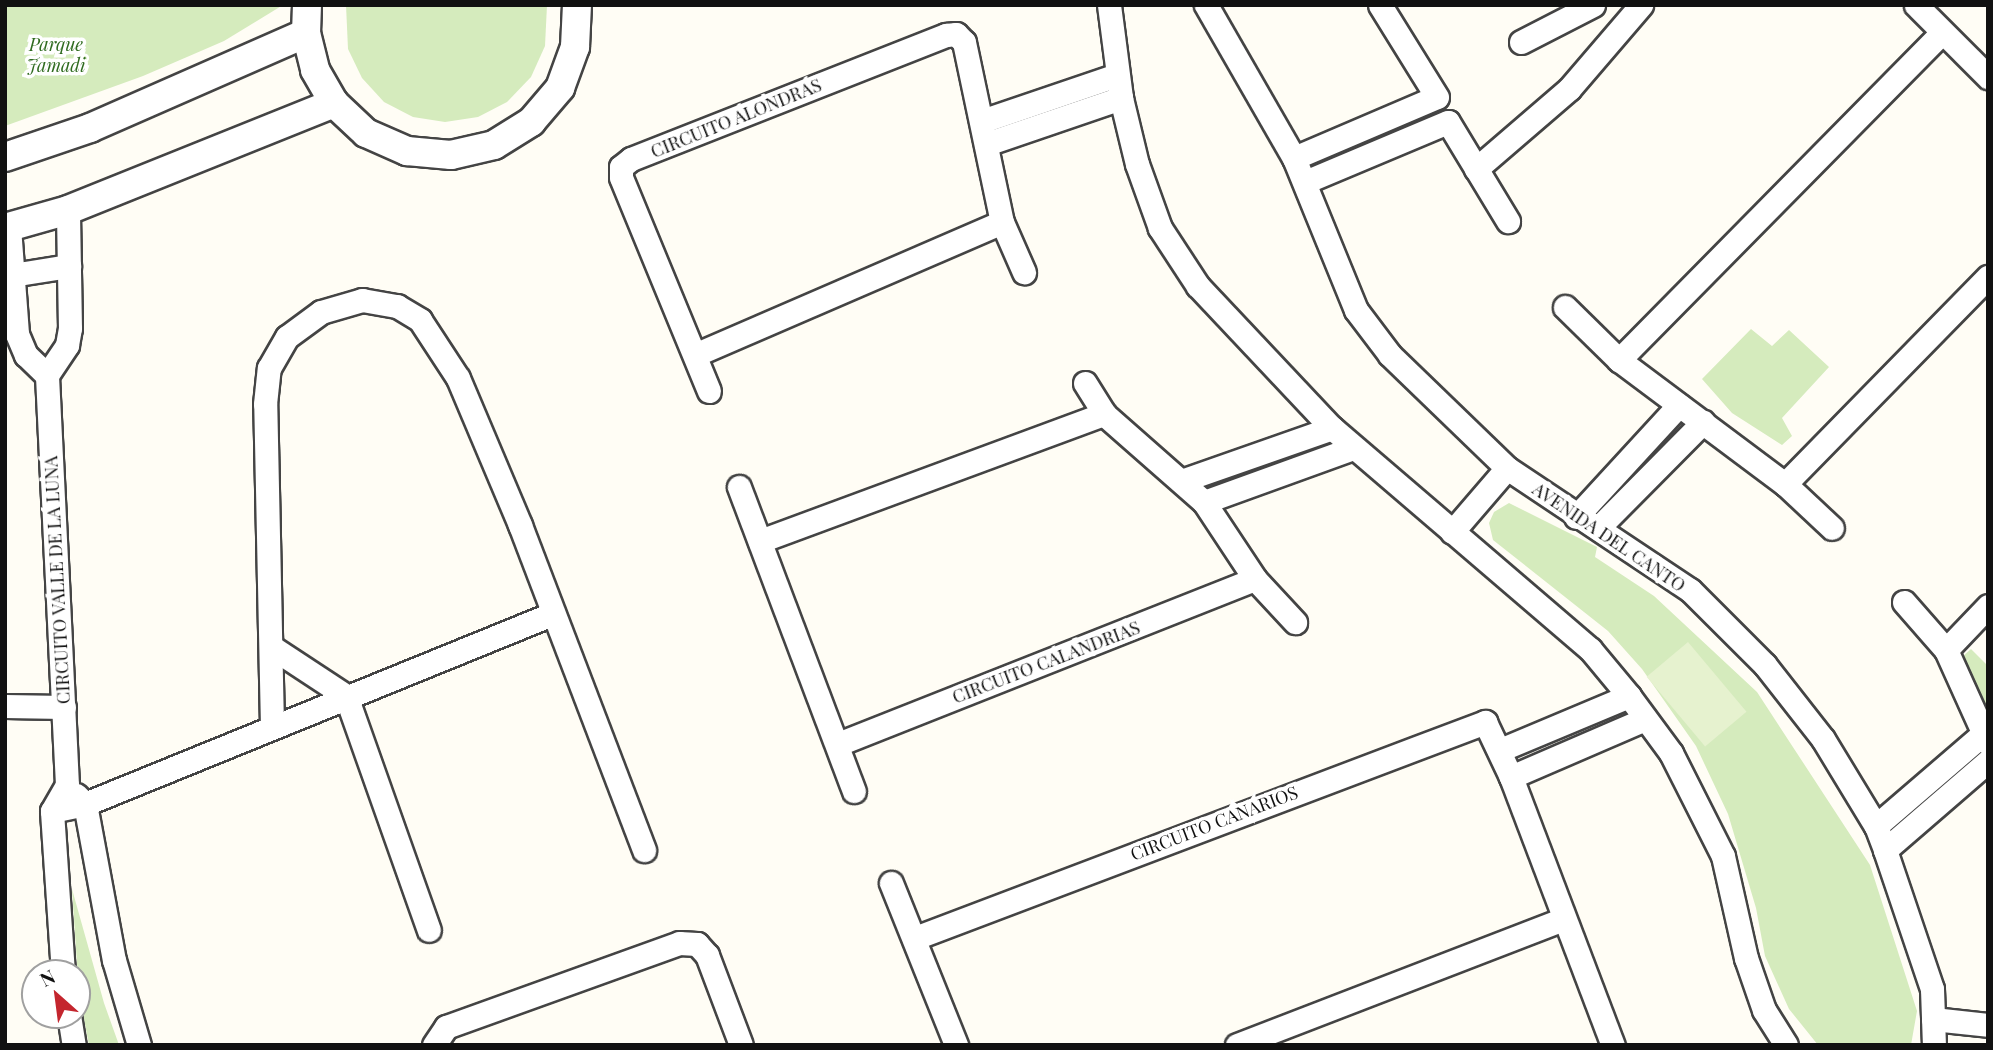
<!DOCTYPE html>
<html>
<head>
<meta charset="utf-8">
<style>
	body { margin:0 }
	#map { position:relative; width:1993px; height:1050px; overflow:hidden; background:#fffdf5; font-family:"Playfair Display",serif }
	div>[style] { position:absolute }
	.green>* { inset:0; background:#d5ebbd }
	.pitch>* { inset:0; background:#e6f2cf; transform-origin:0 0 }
	.roads { filter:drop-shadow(2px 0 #444) drop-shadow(-2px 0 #444) drop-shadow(0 2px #444) drop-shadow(0 -2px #444) }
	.minor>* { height:23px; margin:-11.5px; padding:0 11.5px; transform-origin:11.5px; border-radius:11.5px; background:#fff }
	.tertiary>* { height:28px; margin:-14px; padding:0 14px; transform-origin:14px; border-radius:14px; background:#fff }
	span { translate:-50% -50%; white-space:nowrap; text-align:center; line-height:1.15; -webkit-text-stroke:7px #fff; paint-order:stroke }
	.park-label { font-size:18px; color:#2f6b1f; font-style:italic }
	.street-label { font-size:18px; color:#111 }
	.frame { position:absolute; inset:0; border:7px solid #111; pointer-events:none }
	.north { position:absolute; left:21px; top:959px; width:70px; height:70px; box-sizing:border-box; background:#fff; border:2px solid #a0a0a0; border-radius:50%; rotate:332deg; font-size:19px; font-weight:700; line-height:28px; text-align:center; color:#111 }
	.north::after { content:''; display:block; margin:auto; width:24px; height:32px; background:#c4262e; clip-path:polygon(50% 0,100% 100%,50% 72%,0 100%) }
</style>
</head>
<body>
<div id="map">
	<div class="green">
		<div style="clip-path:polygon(5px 5px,283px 5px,224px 41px,143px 76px,5px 126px)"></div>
		<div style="clip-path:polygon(346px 5px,547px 5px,545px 46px,531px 77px,507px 102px,478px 117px,445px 122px,413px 117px,384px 102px,362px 78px,348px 49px)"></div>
		<div style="clip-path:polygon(1751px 329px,1772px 346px,1789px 330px,1829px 367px,1782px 418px,1792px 436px,1782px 445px,1732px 413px,1702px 379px)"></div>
		<div style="clip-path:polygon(1509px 503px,1597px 547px,1595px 557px,1654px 596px,1757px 692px,1870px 865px,1917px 1011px,1911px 1045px,1818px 1045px,1789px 1009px,1765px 956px,1756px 908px,1728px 814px,1696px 746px,1642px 669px,1608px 631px,1493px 540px,1489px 523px,1494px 512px)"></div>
		<div style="clip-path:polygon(1971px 649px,1988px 666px,1988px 709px,1962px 657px)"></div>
		<div style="clip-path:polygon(72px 889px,104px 1003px,119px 1045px,89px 1045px,79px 993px)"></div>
	</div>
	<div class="pitch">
		<div style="left:1688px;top:642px;width:91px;height:54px;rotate:50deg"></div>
	</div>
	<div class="roads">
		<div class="minor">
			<div style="left:1109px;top:5px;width:94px;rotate:82.6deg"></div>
			<div style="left:1121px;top:98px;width:68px;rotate:76.4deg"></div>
			<div style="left:1137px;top:164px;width:68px;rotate:70.2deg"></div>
			<div style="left:1160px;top:228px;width:69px;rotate:56.8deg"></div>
			<div style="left:1198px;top:286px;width:195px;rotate:46.7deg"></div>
			<div style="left:1332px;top:428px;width:340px;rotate:40.6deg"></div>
			<div style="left:1590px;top:649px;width:61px;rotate:50.3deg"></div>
			<div style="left:1629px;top:696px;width:71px;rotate:53.6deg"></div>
			<div style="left:1671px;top:753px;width:115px;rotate:63.2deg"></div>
			<div style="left:1723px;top:856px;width:105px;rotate:77.3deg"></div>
			<div style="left:1746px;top:958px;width:55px;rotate:70.9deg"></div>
			<div style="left:1764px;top:1010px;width:41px;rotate:57.8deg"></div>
			<div style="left:1206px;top:5px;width:177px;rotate:60.1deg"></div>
			<div style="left:1294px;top:158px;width:164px;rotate:67.8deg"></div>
			<div style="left:1356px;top:310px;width:56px;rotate:52.9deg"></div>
			<div style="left:1390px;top:355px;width:163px;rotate:44deg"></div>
			<div style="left:1507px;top:468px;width:220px;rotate:33.7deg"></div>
			<div style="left:1690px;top:590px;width:106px;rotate:45deg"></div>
			<div style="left:1765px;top:665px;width:94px;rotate:51.9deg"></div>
			<div style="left:1823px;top:739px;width:102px;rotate:58.7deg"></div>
			<div style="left:1876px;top:826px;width:26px;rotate:69deg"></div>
			<div style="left:1885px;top:850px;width:147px;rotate:71.3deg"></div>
			<div style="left:1932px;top:989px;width:56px;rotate:88deg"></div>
			<div style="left:1916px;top:5px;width:102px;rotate:45deg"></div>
			<div style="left:1521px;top:42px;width:81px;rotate:-27.2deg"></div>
			<div style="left:982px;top:121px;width:143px;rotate:-18.8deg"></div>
			<div style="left:986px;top:144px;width:143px;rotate:-18.8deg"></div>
			<div style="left:1294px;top:158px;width:155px;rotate:-23.1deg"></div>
			<div style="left:1437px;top:97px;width:108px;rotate:-121.8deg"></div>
			<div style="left:1476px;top:169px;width:123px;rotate:-40.7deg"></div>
			<div style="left:1569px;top:89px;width:111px;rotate:-49.4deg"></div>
			<div style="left:1305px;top:182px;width:155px;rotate:-22.8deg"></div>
			<div style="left:1448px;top:122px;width:116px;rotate:58.8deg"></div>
			<div style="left:9px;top:227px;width:107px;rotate:85.7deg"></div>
			<div style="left:17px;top:334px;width:23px;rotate:67deg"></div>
			<div style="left:26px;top:355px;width:29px;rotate:44deg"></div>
			<div style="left:12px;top:275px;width:58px;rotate:-9deg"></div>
			<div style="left:1565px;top:307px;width:76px;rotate:44.5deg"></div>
			<div style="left:1619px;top:360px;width:207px;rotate:36.8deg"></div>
			<div style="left:1785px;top:484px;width:64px;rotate:43.1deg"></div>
			<div style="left:697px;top:354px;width:332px;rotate:-23.4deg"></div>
			<div style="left:1619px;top:360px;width:460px;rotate:-45.4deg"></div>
			<div style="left:1085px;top:383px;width:36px;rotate:58deg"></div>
			<div style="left:1104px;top:414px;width:133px;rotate:41.3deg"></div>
			<div style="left:1204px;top:502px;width:92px;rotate:56.5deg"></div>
			<div style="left:1255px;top:579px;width:59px;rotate:47.1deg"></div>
			<div style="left:709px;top:391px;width:231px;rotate:-112.4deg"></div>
			<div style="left:621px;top:177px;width:10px;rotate:-90deg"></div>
			<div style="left:621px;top:167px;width:13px;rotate:-39deg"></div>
			<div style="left:631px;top:159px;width:339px;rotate:-21.5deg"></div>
			<div style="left:946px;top:35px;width:10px;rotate:-6deg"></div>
			<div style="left:956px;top:34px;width:11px;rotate:45deg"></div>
			<div style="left:964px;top:42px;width:184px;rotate:78.1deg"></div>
			<div style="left:1002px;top:222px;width:55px;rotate:66.3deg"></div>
			<div style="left:1181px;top:481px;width:160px;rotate:-19.3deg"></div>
			<div style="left:1785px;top:484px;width:290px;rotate:-45.6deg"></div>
			<div style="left:739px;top:487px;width:325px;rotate:69.3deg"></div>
			<div style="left:1204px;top:502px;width:158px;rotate:-19.9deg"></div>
			<div style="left:1576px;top:517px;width:152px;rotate:-47.4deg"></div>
			<div style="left:1599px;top:527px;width:148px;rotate:-45.3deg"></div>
			<div style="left:1452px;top:532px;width:84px;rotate:-49.3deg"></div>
			<div style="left:760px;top:541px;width:367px;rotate:-20.3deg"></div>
			<div style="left:1904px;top:602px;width:64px;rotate:48.8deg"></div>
			<div style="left:1946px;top:650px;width:102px;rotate:65.7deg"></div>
			<div style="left:273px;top:648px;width:87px;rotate:33.3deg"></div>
			<div style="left:346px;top:696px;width:248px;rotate:70.5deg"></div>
			<div style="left:1946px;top:650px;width:61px;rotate:-46.3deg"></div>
			<div style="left:5px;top:706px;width:59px;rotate:1deg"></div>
			<div style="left:272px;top:727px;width:323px;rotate:-91.2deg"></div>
			<div style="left:265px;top:404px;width:36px;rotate:-84deg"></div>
			<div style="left:269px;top:368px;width:36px;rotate:-60deg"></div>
			<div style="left:287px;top:337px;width:42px;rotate:-36.3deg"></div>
			<div style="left:321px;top:312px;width:43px;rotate:-16.3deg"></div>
			<div style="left:362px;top:300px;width:36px;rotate:10deg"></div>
			<div style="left:397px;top:306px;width:27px;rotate:31deg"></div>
			<div style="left:420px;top:320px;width:69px;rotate:56.8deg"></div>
			<div style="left:458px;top:378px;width:160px;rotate:67.1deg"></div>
			<div style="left:520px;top:525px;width:348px;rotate:69.1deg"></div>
			<div style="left:838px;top:744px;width:448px;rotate:-21.6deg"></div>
			<div style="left:1500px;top:750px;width:140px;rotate:-22.7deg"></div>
			<div style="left:1511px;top:777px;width:146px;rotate:-23.4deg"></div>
			<div style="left:76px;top:795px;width:13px;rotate:45deg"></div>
			<div style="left:85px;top:804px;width:159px;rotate:79.5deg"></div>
			<div style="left:114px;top:960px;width:89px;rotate:73.6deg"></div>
			<div style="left:52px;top:811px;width:34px;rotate:-12deg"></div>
			<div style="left:85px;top:804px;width:504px;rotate:-22.14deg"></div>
			<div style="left:1876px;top:826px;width:141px;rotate:-40.7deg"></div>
			<div style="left:1885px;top:850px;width:136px;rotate:-40.8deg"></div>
			<div style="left:891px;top:883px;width:175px;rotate:68.1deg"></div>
			<div style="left:915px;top:938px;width:610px;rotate:-20.75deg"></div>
			<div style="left:1485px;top:722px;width:61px;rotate:64.7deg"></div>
			<div style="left:1511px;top:777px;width:287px;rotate:69.2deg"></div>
			<div style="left:63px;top:973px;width:162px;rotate:-93.9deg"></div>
			<div style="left:52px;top:811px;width:30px;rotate:-60deg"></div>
			<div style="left:67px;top:785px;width:410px;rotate:-92.8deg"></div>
			<div style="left:47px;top:375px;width:36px;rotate:-56deg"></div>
			<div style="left:67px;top:345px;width:17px;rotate:-80deg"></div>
			<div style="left:70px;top:328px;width:118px;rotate:-91deg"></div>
			<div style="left:69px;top:1015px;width:30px;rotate:81deg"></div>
			<div style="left:1933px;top:1019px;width:55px;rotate:6.2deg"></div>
			<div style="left:434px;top:1045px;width:22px;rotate:-56deg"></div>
			<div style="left:446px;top:1027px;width:248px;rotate:-19.8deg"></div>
			<div style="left:679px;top:943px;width:18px;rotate:3deg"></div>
			<div style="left:697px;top:944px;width:15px;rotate:48deg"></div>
			<div style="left:707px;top:955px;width:96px;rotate:69.3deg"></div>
			<div style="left:1237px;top:1045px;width:350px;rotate:-21.1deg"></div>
		</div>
		<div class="tertiary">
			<div style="left:307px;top:5px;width:28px;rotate:92deg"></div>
			<div style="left:306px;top:33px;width:38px;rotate:76deg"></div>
			<div style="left:315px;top:70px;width:38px;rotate:60deg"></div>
			<div style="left:334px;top:103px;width:44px;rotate:43.2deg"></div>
			<div style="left:366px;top:133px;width:45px;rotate:23.7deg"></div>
			<div style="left:407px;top:151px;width:44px;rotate:5.2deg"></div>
			<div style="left:451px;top:155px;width:44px;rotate:-13.1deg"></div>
			<div style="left:494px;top:145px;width:44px;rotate:-31.9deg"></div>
			<div style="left:531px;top:122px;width:45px;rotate:-49.5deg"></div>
			<div style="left:560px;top:88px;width:44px;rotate:-69.9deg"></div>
			<div style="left:575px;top:47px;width:42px;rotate:-87.3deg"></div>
			<div style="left:5px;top:157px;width:90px;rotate:-18.8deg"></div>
			<div style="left:90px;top:128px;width:236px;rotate:-23.7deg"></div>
			<div style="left:5px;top:228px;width:66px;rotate:-15.9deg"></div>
			<div style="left:68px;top:210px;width:287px;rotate:-21.9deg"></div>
		</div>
	</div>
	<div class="park-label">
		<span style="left:56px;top:55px">Parque<br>Jamadi</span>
	</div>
	<div class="street-label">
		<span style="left:736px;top:118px;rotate:-22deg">CIRCUITO ALONDRAS</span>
		<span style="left:1609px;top:537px;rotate:34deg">AVENIDA DEL CANTO</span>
		<span style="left:57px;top:580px;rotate:-93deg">CIRCUITO VALLE DE LA LUNA</span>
		<span style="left:1046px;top:662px;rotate:-21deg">CIRCUITO CALANDRIAS</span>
		<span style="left:1214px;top:823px;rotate:-21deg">CIRCUITO CANARIOS</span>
	</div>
	<div class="frame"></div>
	<div class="north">N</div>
</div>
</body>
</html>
